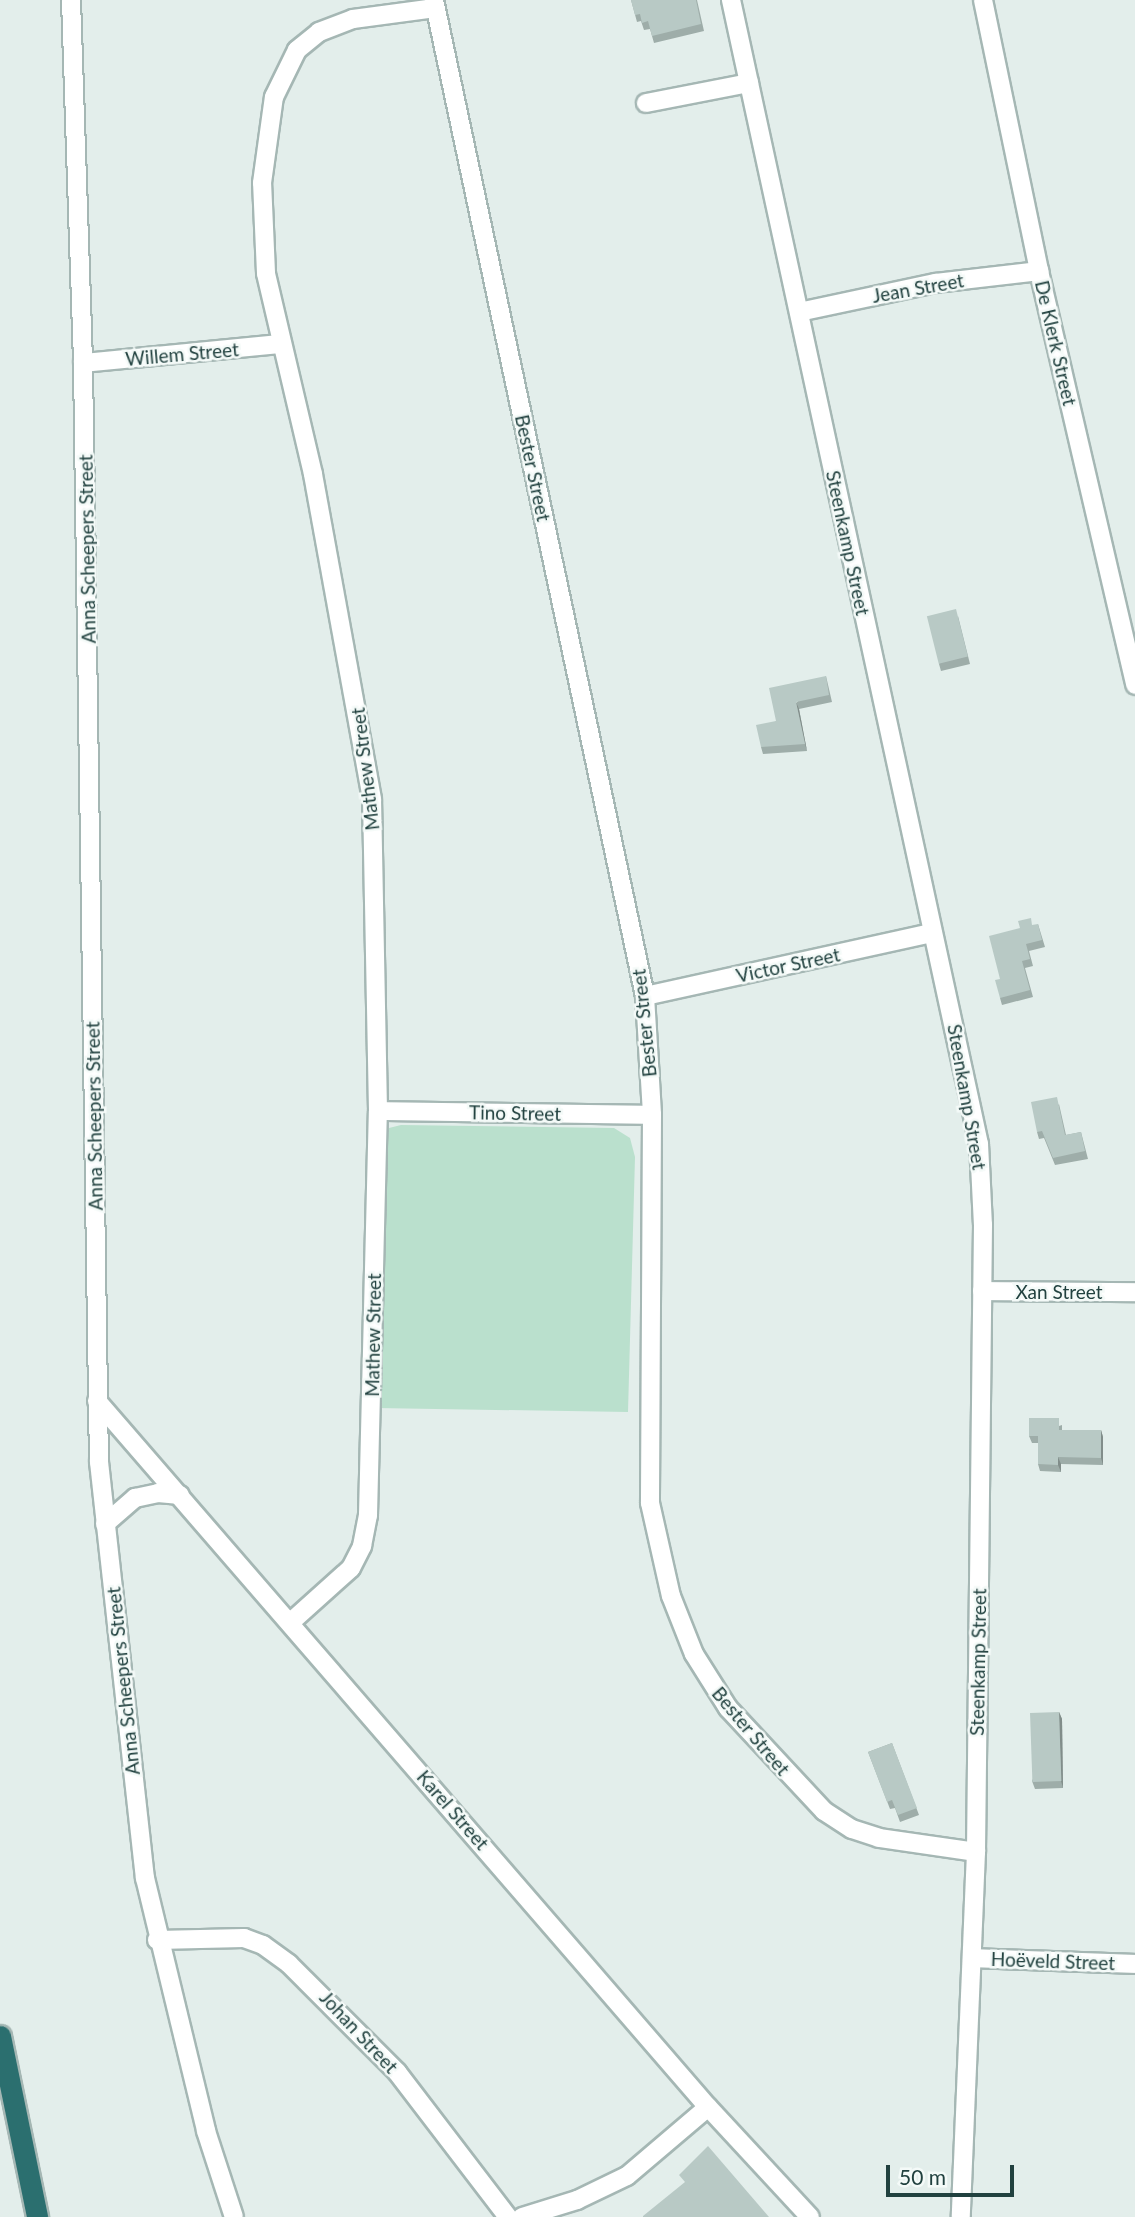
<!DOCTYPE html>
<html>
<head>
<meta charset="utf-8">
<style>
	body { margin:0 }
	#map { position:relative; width:1135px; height:2217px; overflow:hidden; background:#e3eeeb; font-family:Lato,sans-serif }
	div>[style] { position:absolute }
	.green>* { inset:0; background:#bae0cd }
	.roads { filter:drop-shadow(2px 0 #a5b7b4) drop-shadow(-2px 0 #a5b7b4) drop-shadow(0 2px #a5b7b4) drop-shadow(0 -2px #a5b7b4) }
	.minor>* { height:18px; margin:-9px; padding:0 9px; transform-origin:9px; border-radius:9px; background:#fff }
	.highway>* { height:21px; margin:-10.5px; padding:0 10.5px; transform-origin:10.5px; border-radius:10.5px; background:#2b6f6f }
	.wall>* { inset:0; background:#9eada9 }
	.shaded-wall>* { inset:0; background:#818d8a }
	.building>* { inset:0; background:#b8c9c5; transform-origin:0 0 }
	span { translate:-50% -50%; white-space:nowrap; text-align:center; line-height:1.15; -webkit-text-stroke:5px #f4faf8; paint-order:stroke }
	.street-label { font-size:19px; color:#21413f }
	.scale { position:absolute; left:886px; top:2165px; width:128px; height:32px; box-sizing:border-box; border:4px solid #21413f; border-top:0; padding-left:9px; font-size:21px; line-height:24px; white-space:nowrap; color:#21413f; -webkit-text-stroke:5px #f4faf8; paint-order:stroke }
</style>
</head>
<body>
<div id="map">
	<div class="green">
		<div style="clip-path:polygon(401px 1125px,614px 1128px,630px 1138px,635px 1157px,628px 1412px,376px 1408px,383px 1137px,389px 1128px)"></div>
	</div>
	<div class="roads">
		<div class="minor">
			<div style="left:71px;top:0;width:363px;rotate:88.1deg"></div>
			<div style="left:83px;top:363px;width:1099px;rotate:89.17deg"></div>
			<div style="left:99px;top:1462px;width:419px;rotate:83.7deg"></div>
			<div style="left:145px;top:1878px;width:260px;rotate:76.4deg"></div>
			<div style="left:206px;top:2131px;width:90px;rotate:72deg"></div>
			<div style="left:434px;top:0;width:1018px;rotate:78.04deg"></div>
			<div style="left:645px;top:996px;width:119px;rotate:86.6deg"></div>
			<div style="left:652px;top:1115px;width:388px;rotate:90.3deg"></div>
			<div style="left:650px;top:1503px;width:95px;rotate:77.3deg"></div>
			<div style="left:671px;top:1596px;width:62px;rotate:68.4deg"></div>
			<div style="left:694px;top:1654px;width:64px;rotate:57.8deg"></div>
			<div style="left:728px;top:1708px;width:141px;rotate:47deg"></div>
			<div style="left:824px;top:1811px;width:33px;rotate:33deg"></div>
			<div style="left:852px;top:1829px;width:28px;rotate:18deg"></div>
			<div style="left:879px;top:1838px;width:98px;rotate:8.2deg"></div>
			<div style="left:731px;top:0;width:1171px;rotate:77.77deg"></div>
			<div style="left:979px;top:1144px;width:81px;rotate:87.2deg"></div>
			<div style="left:983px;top:1225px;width:627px;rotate:90.64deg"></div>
			<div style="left:976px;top:1852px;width:365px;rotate:92.4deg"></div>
			<div style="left:983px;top:0;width:277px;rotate:78.3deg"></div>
			<div style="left:1039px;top:271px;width:425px;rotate:76.9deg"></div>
			<div style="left:646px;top:103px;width:105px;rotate:-11deg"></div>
			<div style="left:799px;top:312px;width:140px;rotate:-12deg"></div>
			<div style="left:936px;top:283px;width:104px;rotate:-6.6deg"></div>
			<div style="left:83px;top:363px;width:199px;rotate:-5.5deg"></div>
			<div style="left:645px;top:996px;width:293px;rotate:-12.4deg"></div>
			<div style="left:378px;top:1111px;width:274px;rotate:0.8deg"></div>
			<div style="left:982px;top:1291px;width:153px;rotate:0.4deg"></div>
			<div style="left:97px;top:1401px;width:934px;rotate:49.13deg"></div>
			<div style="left:708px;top:2107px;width:150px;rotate:47.2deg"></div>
			<div style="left:105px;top:1524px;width:40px;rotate:-41deg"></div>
			<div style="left:135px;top:1498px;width:24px;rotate:-12deg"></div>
			<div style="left:158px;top:1493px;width:22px;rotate:5deg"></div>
			<div style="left:292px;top:1621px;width:79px;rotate:-41.9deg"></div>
			<div style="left:351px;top:1568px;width:25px;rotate:-63deg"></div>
			<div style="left:362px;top:1546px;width:32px;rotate:-79deg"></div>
			<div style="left:368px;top:1515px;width:404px;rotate:-88.6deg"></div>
			<div style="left:378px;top:1111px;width:312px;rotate:-91.1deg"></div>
			<div style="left:372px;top:799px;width:330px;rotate:-100.3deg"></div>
			<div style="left:313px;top:474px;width:206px;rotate:-103.2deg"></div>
			<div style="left:266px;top:273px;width:90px;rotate:-92.5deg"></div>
			<div style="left:262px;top:183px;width:87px;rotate:-82.1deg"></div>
			<div style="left:274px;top:97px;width:52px;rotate:-63.9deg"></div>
			<div style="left:297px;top:50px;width:28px;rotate:-39deg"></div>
			<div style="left:319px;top:32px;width:36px;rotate:-21deg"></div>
			<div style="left:353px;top:19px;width:83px;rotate:-7.6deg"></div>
			<div style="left:157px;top:1940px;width:87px;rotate:-1.3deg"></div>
			<div style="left:244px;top:1938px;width:20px;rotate:20deg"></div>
			<div style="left:263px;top:1945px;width:32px;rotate:36deg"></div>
			<div style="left:289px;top:1964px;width:153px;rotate:45deg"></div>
			<div style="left:397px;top:2072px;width:183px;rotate:52.6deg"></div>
			<div style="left:972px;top:1958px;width:163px;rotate:2.1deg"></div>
			<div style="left:522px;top:2217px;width:58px;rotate:-17.2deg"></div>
			<div style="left:577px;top:2200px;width:55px;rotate:-25.6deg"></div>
			<div style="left:627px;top:2176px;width:106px;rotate:-40.4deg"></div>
		</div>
		<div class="highway">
			<div style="left:0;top:2036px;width:185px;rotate:78.4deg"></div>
		</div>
	</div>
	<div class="wall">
		<div style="clip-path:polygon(631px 0,697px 0,704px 31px,654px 43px,650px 29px,644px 30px,641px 21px,637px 22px)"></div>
		<div style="clip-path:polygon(958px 616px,970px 664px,941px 671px,939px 664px)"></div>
		<div style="clip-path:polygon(826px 676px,832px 702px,799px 709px,807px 751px,763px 754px,761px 747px,776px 721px)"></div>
		<div style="clip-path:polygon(1038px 924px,1045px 947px,1029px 951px,1033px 966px,1025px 968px,1033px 997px,1002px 1005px,1000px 998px,1000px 979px)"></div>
		<div style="clip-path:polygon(1059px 1104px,1066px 1135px,1081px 1132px,1088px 1159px,1055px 1165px,1044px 1138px,1039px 1139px,1037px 1132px)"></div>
		<div style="clip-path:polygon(1062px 1425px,1062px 1430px,1101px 1430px,1103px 1437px,1103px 1465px,1061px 1464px,1061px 1472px,1040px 1471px,1038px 1464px,1038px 1443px,1032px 1443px,1029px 1436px)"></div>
		<div style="clip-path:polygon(1059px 1712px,1062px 1719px,1063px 1788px,1035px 1789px,1032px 1781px)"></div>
		<div style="clip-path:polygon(892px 1743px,919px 1815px,900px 1822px,895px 1808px,890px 1809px,868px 1752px)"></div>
	</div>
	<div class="shaded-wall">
		<div style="clip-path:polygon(796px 702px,799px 709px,807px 751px,805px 744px)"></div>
		<div style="clip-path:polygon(1101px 1430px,1103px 1437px,1103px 1465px,1101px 1458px)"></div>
		<div style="clip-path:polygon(1058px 1457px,1061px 1464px,1061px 1472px,1058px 1465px)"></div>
		<div style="clip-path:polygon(1059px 1712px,1062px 1719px,1063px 1788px,1061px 1781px)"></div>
	</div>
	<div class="building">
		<div style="clip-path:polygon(631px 0,696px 0,701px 24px,652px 36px,648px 21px,642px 23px,640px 14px,635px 15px)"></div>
		<div style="left:956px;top:609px;width:49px;height:30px;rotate:76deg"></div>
		<div style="clip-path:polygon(826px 676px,829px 695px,796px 702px,805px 744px,761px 747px,756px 725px,776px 721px,769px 688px)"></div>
		<div style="clip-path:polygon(1031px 918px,1032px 925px,1038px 924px,1042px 940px,1026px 944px,1030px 959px,1022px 961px,1030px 990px,1000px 998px,995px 980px,1000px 979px,989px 936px,1020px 928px,1018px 921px)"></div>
		<div style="clip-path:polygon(1057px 1097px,1065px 1135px,1081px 1132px,1085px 1151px,1053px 1158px,1042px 1131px,1037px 1132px,1031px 1102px)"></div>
		<div style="clip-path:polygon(1029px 1418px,1059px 1418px,1059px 1430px,1101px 1430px,1101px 1458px,1058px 1457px,1058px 1465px,1038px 1464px,1038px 1436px,1029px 1436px)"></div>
		<div style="left:1059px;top:1712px;width:69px;height:29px;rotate:88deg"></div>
		<div style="clip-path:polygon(892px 1743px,917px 1808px,898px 1815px,892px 1800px,887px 1802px,868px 1752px)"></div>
		<div style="clip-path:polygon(708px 2146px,769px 2217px,643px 2217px,643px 2216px,685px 2182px,679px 2175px)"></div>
	</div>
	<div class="street-label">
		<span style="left:918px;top:288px;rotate:-10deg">Jean Street</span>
		<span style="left:1056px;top:343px;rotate:77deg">De Klerk Street</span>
		<span style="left:182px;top:354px;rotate:-5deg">Willem Street</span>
		<span style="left:533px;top:468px;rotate:78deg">Bester Street</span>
		<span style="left:848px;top:543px;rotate:78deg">Steenkamp Street</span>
		<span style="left:87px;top:549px;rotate:-91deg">Anna Scheepers Street</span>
		<span style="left:365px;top:769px;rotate:-97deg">Mathew Street</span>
		<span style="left:788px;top:965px;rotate:-12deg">Victor Street</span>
		<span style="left:644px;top:1023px;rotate:-96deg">Bester Street</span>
		<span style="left:967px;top:1097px;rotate:80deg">Steenkamp Street</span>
		<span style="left:515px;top:1113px;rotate:1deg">Tino Street</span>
		<span style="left:94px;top:1116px;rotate:-91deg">Anna Scheepers Street</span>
		<span style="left:1059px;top:1292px">Xan Street</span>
		<span style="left:373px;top:1335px;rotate:-89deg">Mathew Street</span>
		<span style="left:978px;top:1662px;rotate:-89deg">Steenkamp Street</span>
		<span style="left:123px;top:1681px;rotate:-96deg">Anna Scheepers Street</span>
		<span style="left:751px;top:1731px;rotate:50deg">Bester Street</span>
		<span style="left:453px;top:1810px;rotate:49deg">Karel Street</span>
		<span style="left:1053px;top:1961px;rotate:2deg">Hoëveld Street</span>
		<span style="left:359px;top:2032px;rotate:47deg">Johan Street</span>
	</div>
	<div class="scale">50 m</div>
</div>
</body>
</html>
